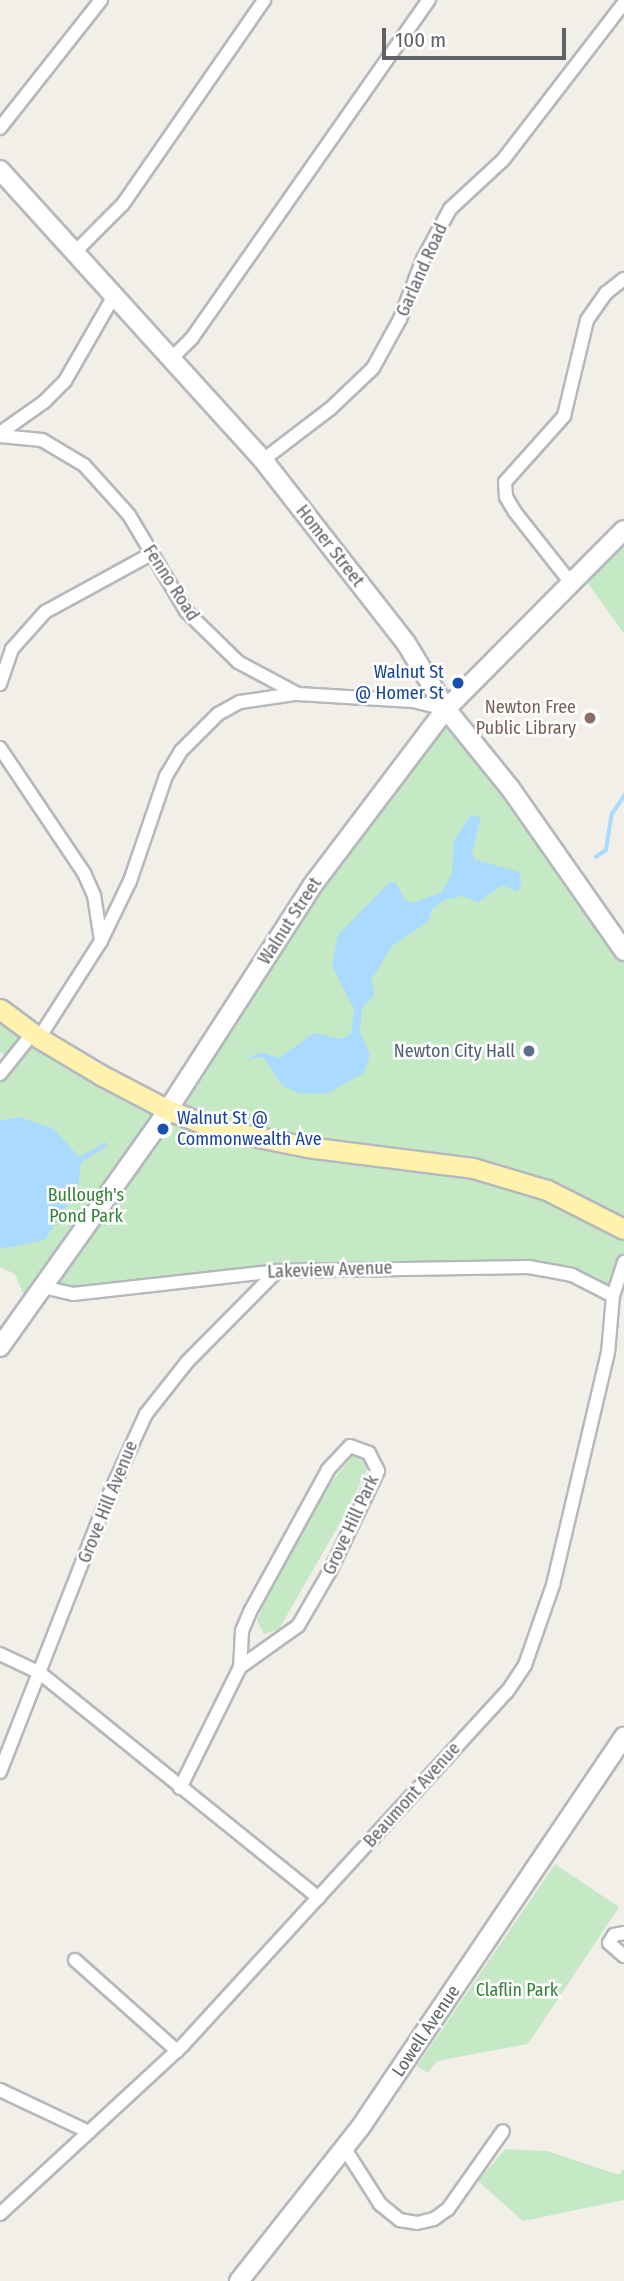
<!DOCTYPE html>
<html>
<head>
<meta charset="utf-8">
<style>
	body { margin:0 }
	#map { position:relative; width:624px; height:2281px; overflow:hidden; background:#f1efe8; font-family:"Fira Sans Condensed",sans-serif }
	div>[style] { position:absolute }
	.green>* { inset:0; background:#c5e8c5 }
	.water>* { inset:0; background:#aadaff }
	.stream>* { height:3.5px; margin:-1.75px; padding:0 1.75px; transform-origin:1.75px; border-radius:1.75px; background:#aadaff }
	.roads { filter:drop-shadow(2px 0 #b5b8bc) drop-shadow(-2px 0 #b5b8bc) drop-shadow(0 2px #b5b8bc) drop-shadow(0 -2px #b5b8bc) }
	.street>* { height:12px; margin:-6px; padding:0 6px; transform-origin:6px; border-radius:6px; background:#fff }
	.secondary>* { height:18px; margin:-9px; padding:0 9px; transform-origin:9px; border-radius:9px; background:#fff }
	.primary>* { height:19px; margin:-9.5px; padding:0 9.5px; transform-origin:9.5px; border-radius:9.5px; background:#fff2af }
	.dots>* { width:19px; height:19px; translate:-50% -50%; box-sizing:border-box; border:4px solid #fff; border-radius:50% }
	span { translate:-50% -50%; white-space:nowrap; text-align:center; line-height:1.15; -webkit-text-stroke:5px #fff; paint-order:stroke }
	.street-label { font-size:18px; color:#5f6368 }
	.transit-label { font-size:18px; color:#164399 }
	.right { translate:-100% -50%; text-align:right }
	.left { translate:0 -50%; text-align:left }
	.education-label { font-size:18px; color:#785e54 }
	.service-label { font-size:18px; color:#4e5e75 }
	.park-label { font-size:18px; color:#348238 }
	.scale { position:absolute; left:382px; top:28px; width:184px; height:32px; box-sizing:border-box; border:4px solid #5f6368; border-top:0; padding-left:9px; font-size:21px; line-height:24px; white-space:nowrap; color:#5f6368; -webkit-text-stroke:5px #fff; paint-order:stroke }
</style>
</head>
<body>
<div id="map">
	<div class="green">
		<div style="clip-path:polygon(624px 545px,624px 634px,587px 582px)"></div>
		<div style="clip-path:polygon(446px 709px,624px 951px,624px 1272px,613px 1296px,551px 1269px,365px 1266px,73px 1294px,43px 1287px,33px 1302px,23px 1293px,15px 1274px,0 1267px,0 1074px,11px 1060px,0 1052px,0 1009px,168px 1110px,312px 886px)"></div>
		<div style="clip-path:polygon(355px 1453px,363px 1455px,368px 1468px,344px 1516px,279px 1629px,264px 1634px,257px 1620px,284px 1559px,320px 1496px)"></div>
		<div style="clip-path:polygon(555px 1864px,619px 1907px,528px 2044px,437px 2061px,428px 2073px,417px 2066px)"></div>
		<div style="clip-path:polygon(505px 2149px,547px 2151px,619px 2175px,624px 2169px,624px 2200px,523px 2221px,478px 2181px)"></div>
	</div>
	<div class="water">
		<div style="clip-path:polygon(471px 815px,481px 818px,472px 853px,475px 860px,520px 872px,521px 888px,516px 891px,502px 885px,479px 902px,462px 896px,445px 900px,432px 909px,429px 921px,393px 945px,371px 980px,375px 995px,362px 1007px,360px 1032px,370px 1055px,364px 1073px,328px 1093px,298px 1093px,282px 1085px,263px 1057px,247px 1059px,261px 1052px,279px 1058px,314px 1033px,340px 1039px,351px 1034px,354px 1010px,332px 965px,338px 935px,390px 882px,396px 883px,404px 899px,411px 903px,441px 893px,452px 874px,454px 840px)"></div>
		<div style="clip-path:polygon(18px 1117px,54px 1129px,79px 1157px,106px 1142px,108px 1145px,81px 1163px,78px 1187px,45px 1240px,0 1249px,0 1121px)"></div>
	</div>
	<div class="stream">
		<div style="left:596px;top:857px;width:12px;rotate:-35deg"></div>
		<div style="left:606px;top:850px;width:36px;rotate:-81deg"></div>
		<div style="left:612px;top:814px;width:22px;rotate:-56deg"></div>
	</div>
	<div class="roads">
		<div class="street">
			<div style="left:0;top:128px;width:163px;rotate:-51.7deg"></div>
			<div style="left:76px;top:251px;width:66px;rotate:-45deg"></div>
			<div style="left:123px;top:204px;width:248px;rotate:-55.3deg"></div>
			<div style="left:172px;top:358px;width:28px;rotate:-45deg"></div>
			<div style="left:192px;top:338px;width:413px;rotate:-55deg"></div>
			<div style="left:0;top:433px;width:54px;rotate:-35.2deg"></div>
			<div style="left:44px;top:402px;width:30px;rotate:-45deg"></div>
			<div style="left:65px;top:381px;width:100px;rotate:-60.1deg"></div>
			<div style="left:0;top:436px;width:42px;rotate:5.4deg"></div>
			<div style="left:42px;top:440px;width:49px;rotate:30.8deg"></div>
			<div style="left:84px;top:465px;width:67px;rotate:48deg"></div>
			<div style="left:129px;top:515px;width:112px;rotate:59.3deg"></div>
			<div style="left:186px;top:611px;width:73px;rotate:44.4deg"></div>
			<div style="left:238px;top:662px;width:68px;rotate:28.1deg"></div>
			<div style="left:298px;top:694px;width:115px;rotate:3.5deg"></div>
			<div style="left:413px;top:701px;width:34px;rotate:14deg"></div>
			<div style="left:263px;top:460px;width:84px;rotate:-37.3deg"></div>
			<div style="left:330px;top:409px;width:59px;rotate:-43.6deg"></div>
			<div style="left:373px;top:368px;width:56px;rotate:-61.1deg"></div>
			<div style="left:400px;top:319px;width:64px;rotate:-69deg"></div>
			<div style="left:423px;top:259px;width:57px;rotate:-61.6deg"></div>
			<div style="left:450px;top:209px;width:72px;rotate:-42.8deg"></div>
			<div style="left:503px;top:160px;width:198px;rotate:-52.4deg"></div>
			<div style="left:571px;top:583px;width:90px;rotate:-128.3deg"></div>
			<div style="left:515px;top:512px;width:17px;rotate:-121deg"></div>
			<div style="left:506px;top:497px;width:15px;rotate:-94deg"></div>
			<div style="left:505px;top:482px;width:89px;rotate:-48.2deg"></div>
			<div style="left:564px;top:416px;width:99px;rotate:-76.5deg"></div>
			<div style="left:587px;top:320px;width:33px;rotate:-55deg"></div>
			<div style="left:606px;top:293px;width:23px;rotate:-38deg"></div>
			<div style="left:0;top:684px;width:37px;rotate:-71deg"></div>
			<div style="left:12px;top:649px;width:50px;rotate:-48.3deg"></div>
			<div style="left:45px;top:612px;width:121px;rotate:-28.7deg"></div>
			<div style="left:0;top:748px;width:151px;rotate:56.1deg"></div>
			<div style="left:84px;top:873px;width:24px;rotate:66deg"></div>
			<div style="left:94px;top:895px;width:47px;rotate:81.3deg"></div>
			<div style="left:39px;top:1038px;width:115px;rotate:-57.4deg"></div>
			<div style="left:101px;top:941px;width:67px;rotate:-64.2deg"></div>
			<div style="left:130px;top:881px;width:111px;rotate:-71.1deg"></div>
			<div style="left:166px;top:776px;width:29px;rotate:-59deg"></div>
			<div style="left:181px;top:751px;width:52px;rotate:-45deg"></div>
			<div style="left:218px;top:714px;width:25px;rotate:-29deg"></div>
			<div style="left:240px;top:702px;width:55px;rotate:-8.4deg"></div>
			<div style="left:0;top:1074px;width:51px;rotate:-51.3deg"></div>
			<div style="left:43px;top:1287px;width:31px;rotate:13deg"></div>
			<div style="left:73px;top:1294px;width:205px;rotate:-6.4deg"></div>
			<div style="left:277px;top:1271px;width:252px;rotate:-0.9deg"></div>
			<div style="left:529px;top:1267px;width:44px;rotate:10.5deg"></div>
			<div style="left:572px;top:1275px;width:46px;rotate:27.1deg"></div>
			<div style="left:0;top:1654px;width:44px;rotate:25.4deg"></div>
			<div style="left:40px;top:1673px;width:358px;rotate:38.9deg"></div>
			<div style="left:0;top:1772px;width:286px;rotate:-68.6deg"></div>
			<div style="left:104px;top:1506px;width:101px;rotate:-65.5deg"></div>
			<div style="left:146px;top:1414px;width:66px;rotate:-51.7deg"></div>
			<div style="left:187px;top:1362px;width:128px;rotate:-45.3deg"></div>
			<div style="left:180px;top:1788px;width:135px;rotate:-63.6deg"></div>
			<div style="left:240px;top:1667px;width:71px;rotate:-35.3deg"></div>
			<div style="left:298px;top:1626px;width:66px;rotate:-59.9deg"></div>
			<div style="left:331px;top:1569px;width:109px;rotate:-64.4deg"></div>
			<div style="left:378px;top:1471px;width:20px;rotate:-117deg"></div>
			<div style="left:369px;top:1453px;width:20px;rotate:-160deg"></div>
			<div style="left:350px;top:1446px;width:33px;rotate:133deg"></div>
			<div style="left:328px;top:1470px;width:162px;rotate:118.8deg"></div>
			<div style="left:250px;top:1612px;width:21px;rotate:113deg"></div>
			<div style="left:242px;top:1631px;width:36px;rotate:93deg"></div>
			<div style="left:624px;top:1933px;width:10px;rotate:169deg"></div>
			<div style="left:614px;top:1935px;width:9px;rotate:122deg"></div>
			<div style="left:609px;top:1943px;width:20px;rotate:41deg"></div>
			<div style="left:75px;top:1960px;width:137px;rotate:41.7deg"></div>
			<div style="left:0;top:2090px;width:98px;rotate:25.3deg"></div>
			<div style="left:345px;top:2149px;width:65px;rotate:57.5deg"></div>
			<div style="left:380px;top:2204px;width:26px;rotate:39deg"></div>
			<div style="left:400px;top:2220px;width:17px;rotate:10deg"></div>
			<div style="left:417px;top:2223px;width:17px;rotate:-13deg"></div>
			<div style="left:434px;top:2219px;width:17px;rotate:-36deg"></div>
			<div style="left:448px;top:2209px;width:95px;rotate:-54.8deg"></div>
			<div style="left:0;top:2214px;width:249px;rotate:-42.7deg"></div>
			<div style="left:183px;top:2045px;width:479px;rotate:-47.5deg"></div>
			<div style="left:507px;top:1692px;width:32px;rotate:-56deg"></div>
			<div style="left:525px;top:1665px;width:85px;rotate:-70.7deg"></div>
			<div style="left:553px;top:1585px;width:238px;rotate:-76.7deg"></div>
			<div style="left:608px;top:1353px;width:57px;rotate:-85deg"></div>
			<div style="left:613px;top:1296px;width:36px;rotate:-72deg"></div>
		</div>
		<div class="secondary">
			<div style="left:0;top:170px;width:391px;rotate:47.8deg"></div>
			<div style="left:263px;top:460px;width:232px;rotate:52deg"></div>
			<div style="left:406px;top:643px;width:77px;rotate:58.8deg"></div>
			<div style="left:446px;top:709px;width:102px;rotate:51deg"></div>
			<div style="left:510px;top:788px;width:199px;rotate:55deg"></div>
			<div style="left:0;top:1347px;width:276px;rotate:-54.6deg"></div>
			<div style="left:160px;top:1122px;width:281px;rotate:-57.2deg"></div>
			<div style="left:312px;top:886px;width:222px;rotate:-52.9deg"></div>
			<div style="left:446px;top:709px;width:252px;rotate:-45.2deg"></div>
			<div style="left:239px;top:2281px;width:195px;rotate:-51.7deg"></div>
			<div style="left:360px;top:2128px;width:472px;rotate:-56deg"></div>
		</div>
		<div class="primary">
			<div style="left:0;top:1009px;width:49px;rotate:36.6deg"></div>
			<div style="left:39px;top:1038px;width:72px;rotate:30.8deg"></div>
			<div style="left:101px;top:1075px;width:76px;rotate:27.6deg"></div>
			<div style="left:168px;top:1110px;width:53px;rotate:20.8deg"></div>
			<div style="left:218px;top:1129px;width:91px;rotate:11.4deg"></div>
			<div style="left:307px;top:1147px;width:167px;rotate:7.2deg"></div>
			<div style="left:473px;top:1168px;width:77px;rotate:16.6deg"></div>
			<div style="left:547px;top:1190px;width:86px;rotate:26.9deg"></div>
		</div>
	</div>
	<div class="dots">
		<div style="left:458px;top:683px;background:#1a4fb4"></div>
		<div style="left:590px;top:718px;background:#8d6e63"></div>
		<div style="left:529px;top:1051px;background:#5c6f8a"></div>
		<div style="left:163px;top:1129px;background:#1a4fb4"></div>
	</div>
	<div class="street-label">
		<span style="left:422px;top:270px;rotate:-66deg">Garland Road</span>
		<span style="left:330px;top:546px;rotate:52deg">Homer Street</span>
		<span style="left:171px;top:583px;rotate:57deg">Fenno Road</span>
		<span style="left:290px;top:921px;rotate:-57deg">Walnut Street</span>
		<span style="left:330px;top:1270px;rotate:-2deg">Lakeview Avenue</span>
		<span style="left:108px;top:1502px;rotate:-68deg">Grove Hill Avenue</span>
		<span style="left:351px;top:1525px;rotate:-65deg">Grove Hill Park</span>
		<span style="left:412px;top:1795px;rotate:-48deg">Beaumont Avenue</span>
		<span style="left:426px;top:2031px;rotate:-56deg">Lowell Avenue</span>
	</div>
	<div class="transit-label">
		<span class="right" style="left:444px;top:683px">Walnut St<br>@ Homer St</span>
		<span class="left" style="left:177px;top:1129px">Walnut St @<br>Commonwealth Ave</span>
	</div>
	<div class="education-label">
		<span class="right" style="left:576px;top:718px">Newton Free<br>Public Library</span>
	</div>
	<div class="service-label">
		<span class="right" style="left:515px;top:1051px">Newton City Hall</span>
	</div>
	<div class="park-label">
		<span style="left:86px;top:1206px">Bullough's<br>Pond Park</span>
		<span style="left:517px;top:1990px">Claflin Park</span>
	</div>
	<div class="scale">100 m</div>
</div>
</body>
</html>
